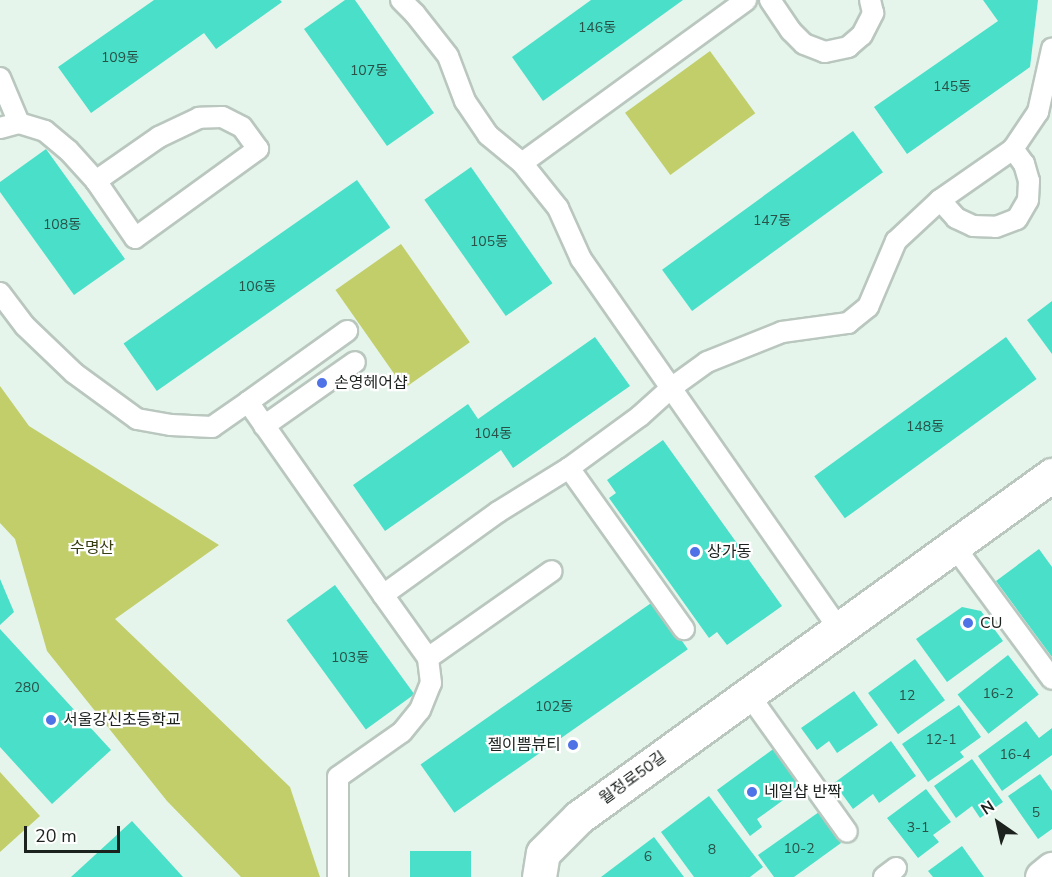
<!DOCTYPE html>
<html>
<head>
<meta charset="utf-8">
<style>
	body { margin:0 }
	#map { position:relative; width:1052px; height:877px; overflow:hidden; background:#e6f5ec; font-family:"Nunito Sans","Noto Sans KR",sans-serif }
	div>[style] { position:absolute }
	.green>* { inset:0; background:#c1ce69; transform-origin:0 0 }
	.building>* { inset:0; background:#4adfc8; transform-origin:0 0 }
	.roads { filter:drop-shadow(2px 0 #b9c7bf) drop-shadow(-2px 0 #b9c7bf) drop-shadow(0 2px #b9c7bf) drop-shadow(0 -2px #b9c7bf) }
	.lane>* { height:20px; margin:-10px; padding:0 10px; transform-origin:10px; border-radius:10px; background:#fff }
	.street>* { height:33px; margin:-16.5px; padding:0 16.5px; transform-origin:16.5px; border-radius:16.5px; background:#fff }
	.secondary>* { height:33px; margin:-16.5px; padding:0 16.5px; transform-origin:16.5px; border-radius:16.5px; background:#fff }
	.dots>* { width:16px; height:16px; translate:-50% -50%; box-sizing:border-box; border:3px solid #fff; border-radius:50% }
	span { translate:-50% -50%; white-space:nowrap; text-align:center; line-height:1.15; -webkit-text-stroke:4.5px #fff; paint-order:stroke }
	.number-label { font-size:14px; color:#285148 }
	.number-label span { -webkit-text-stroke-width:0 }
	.poi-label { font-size:16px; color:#1c221e }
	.left { translate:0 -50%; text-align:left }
	.right { translate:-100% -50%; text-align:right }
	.park-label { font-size:16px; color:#393e13 }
	.street-label { font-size:16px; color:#1c221e }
	.north { position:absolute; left:968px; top:793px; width:60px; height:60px; -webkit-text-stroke:4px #fff; paint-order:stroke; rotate:326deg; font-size:16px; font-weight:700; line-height:24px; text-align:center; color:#1c221e }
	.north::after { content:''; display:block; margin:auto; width:21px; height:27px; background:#1c221e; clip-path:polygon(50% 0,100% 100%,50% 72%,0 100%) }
	.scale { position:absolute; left:24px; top:826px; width:96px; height:27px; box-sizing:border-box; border:3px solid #1c221e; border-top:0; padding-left:8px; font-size:18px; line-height:21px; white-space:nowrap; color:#1c221e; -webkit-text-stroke:4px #fff; paint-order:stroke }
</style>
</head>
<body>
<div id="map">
	<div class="green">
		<div style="left:710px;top:51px;width:77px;height:105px;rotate:54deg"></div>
		<div style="left:401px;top:244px;width:120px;height:80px;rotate:55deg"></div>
		<div style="clip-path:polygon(0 386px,29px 426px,219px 545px,115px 619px,290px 787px,320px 877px,241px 877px,167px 801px,47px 651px,15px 539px,0 523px)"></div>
		<div style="clip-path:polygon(0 772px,40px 816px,0 852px)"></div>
	</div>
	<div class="building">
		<div style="clip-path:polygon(154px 0,280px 0,282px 2px,216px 49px,204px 33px,91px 113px,58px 67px)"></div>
		<div style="clip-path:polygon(345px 0,355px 0,434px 113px,387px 146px,304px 29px)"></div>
		<div style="clip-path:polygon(591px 0,683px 0,543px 101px,512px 57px)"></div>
		<div style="clip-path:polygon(983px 0,1038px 0,1030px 67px,907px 154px,874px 107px,998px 21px)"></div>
		<div style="left:853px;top:131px;width:51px;height:236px;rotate:54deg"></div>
		<div style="clip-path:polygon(46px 149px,125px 259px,74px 295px,0 192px,0 182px)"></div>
		<div style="left:471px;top:167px;width:142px;height:57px;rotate:55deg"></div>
		<div style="left:357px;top:180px;width:58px;height:285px;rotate:55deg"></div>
		<div style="clip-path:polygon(1052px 301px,1052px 354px,1027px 320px)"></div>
		<div style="clip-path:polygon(595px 337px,630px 386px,513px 468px,501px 450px,385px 531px,353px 485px,468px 404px,478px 419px)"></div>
		<div style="left:1006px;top:337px;width:52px;height:237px;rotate:54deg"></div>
		<div style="clip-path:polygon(663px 440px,782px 606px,727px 645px,717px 632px,709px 638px,609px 498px,616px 493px,607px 480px)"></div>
		<div style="clip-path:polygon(1039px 549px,1052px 567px,1052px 657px,996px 581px)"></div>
		<div style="clip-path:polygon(0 579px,14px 612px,0 625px)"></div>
		<div style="left:335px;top:585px;width:135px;height:60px;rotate:54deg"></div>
		<div style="left:654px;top:601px;width:59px;height:285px;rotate:55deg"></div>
		<div style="clip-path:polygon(962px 607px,981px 611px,1003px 641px,947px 682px,916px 639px)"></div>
		<div style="clip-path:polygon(0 629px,111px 750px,52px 804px,0 747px)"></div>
		<div style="left:1008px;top:655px;width:50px;height:64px;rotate:52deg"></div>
		<div style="left:915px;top:659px;width:51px;height:58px;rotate:54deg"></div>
		<div style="clip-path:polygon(854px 691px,878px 725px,837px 753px,829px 741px,817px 750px,801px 728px)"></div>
		<div style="clip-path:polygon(959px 705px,981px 737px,960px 752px,964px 757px,928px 782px,902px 744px)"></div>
		<div style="clip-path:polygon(1026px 721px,1039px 738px,1052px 728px,1052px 755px,1002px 791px,978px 756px)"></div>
		<div style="clip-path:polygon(891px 741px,916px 776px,879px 803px,873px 794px,853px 809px,834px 783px)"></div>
		<div style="clip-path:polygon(776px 747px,804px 785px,757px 819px,762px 827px,750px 836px,717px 790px)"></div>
		<div style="clip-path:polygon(972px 759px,1003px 802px,980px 818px,972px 806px,956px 818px,934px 786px)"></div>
		<div style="clip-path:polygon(1040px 774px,1052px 791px,1052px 829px,1038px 839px,1008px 796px)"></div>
		<div style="clip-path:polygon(926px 789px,951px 822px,933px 835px,939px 842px,918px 858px,887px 818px)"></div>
		<div style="clip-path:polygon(709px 796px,763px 867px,750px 877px,694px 877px,661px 832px)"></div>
		<div style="clip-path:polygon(819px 812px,841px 843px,794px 877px,774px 877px,758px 855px)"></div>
		<div style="clip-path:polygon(132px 821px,183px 877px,71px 877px)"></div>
		<div style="clip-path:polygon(654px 837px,684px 877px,601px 877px)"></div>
		<div style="clip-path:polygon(962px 846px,984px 877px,933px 877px,928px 871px)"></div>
		<div style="left:471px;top:851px;width:26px;height:61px;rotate:90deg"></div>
	</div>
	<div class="roads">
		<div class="lane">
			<div style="left:401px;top:0;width:20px;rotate:45deg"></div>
			<div style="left:415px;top:14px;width:53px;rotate:51.8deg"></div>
			<div style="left:448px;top:56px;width:48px;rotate:69.3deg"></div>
			<div style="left:465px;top:101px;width:41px;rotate:55.9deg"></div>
			<div style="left:488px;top:135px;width:44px;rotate:39.5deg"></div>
			<div style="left:522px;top:163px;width:58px;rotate:51.3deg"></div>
			<div style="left:558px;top:208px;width:56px;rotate:65.7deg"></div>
			<div style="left:581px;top:259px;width:452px;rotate:55.1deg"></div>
			<div style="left:770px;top:0;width:37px;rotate:56deg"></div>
			<div style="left:791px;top:31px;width:18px;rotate:45deg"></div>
			<div style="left:804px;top:44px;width:22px;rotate:21deg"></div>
			<div style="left:825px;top:52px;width:24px;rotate:-12deg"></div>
			<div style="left:848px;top:47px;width:18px;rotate:-41deg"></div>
			<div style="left:862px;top:35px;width:25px;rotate:-63deg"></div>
			<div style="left:873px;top:13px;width:13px;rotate:-103deg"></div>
			<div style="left:0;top:78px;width:49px;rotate:67.1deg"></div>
			<div style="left:0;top:128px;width:20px;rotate:-15deg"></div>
			<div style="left:19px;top:123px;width:27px;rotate:17deg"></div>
			<div style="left:45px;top:131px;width:30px;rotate:40deg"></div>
			<div style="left:68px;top:150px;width:42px;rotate:47.9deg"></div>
			<div style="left:96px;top:181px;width:69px;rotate:55.6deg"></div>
			<div style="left:135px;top:238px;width:152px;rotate:-35.9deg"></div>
			<div style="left:258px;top:149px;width:27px;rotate:-126deg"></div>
			<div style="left:242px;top:127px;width:22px;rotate:-153deg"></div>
			<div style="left:222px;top:117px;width:23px;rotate:178deg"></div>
			<div style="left:199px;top:118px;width:44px;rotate:154.6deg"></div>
			<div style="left:159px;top:137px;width:77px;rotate:145.1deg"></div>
			<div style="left:522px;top:163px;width:277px;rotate:-36deg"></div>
			<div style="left:940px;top:200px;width:24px;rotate:48deg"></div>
			<div style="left:956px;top:218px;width:19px;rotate:25deg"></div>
			<div style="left:973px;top:226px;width:23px;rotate:2deg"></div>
			<div style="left:996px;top:227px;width:22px;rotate:-21deg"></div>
			<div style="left:1017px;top:219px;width:22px;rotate:-60deg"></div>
			<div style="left:1028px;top:200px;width:19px;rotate:-87deg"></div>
			<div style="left:1029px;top:181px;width:18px;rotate:-106deg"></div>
			<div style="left:1024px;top:164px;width:19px;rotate:-126deg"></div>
			<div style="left:0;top:293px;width:41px;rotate:52.9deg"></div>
			<div style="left:25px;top:326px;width:68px;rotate:43.8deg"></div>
			<div style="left:74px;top:373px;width:78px;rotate:36.1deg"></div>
			<div style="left:137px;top:419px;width:35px;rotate:10deg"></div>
			<div style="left:171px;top:425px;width:41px;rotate:2.8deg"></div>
			<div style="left:212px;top:427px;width:44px;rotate:-34.8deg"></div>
			<div style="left:248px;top:402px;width:236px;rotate:55deg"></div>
			<div style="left:383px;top:595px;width:142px;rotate:-35.8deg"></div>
			<div style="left:498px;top:512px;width:84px;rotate:-31.8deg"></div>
			<div style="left:569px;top:468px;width:88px;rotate:-36.2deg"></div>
			<div style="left:640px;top:416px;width:42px;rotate:-42.1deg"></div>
			<div style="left:671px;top:388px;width:44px;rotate:-35.8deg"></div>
			<div style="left:707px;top:362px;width:81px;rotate:-21.8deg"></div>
			<div style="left:782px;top:332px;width:67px;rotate:-7.8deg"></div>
			<div style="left:848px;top:323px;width:26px;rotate:-39deg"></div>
			<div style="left:868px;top:307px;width:72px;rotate:-67deg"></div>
			<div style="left:896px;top:241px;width:60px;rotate:-43deg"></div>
			<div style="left:940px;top:200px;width:89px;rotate:-34.9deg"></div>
			<div style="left:1013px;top:149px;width:45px;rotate:-56deg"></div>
			<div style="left:1038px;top:112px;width:65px;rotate:-77.5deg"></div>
			<div style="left:248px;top:402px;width:122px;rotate:-35.6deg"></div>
			<div style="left:264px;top:426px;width:111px;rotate:-35.1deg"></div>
			<div style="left:569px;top:468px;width:198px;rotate:54.5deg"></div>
			<div style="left:954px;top:546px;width:165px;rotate:53.6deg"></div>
			<div style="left:428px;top:658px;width:151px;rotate:-35.1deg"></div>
			<div style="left:749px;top:695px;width:168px;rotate:54.4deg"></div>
			<div style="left:338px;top:877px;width:100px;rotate:-90deg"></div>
			<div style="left:338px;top:777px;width:78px;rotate:-35.1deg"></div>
			<div style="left:402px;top:732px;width:28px;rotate:-51deg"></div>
			<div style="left:420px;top:710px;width:29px;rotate:-68deg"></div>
			<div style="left:431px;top:683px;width:25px;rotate:-97deg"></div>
			<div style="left:428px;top:658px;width:77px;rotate:-125.5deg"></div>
			<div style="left:884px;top:877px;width:15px;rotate:-37deg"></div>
		</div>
		<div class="street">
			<div style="left:1042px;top:877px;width:13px;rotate:-39deg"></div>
		</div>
		<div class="secondary">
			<div style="left:539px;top:877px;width:24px;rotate:-81deg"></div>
			<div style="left:543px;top:853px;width:51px;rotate:-45deg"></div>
			<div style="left:579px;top:817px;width:584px;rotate:-35.87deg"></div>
		</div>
	</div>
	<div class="dots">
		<div style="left:322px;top:383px;background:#4f72e6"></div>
		<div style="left:695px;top:552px;background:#4f72e6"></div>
		<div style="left:968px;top:623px;background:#4f72e6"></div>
		<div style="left:51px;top:720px;background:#4f72e6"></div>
		<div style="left:573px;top:745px;background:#4f72e6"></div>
		<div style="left:752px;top:792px;background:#4f72e6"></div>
	</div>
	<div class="number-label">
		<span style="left:597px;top:28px">146동</span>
		<span style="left:120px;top:58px">109동</span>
		<span style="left:369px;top:71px">107동</span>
		<span style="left:952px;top:87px">145동</span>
		<span style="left:772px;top:221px">147동</span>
		<span style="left:62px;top:225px">108동</span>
		<span style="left:489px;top:242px">105동</span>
		<span style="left:257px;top:287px">106동</span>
		<span style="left:925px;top:427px">148동</span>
		<span style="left:493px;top:434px">104동</span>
		<span style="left:350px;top:658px">103동</span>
		<span style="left:27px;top:688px">280</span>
		<span style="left:998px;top:694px">16-2</span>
		<span style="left:907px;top:696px">12</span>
		<span style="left:554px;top:707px">102동</span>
		<span style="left:941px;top:740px">12-1</span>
		<span style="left:1015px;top:755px">16-4</span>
		<span style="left:1036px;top:813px">5</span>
		<span style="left:918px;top:828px">3-1</span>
		<span style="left:799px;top:849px">10-2</span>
		<span style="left:712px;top:850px">8</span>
		<span style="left:648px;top:857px">6</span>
	</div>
	<div class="poi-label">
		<span class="left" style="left:334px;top:383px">손영헤어샵</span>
		<span class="left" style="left:707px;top:552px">상가동</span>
		<span class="left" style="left:980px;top:623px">CU</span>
		<span class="left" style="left:63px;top:720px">서울강신초등학교</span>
		<span class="right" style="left:561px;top:745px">젤이쁨뷰티</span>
		<span class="left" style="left:764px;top:792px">네일샵 반짝</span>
	</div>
	<div class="park-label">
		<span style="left:92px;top:548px">수명산</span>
	</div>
	<div class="street-label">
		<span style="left:633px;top:778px;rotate:-36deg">월정로50길</span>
	</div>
	<div class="north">N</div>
	<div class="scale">20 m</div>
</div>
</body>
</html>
